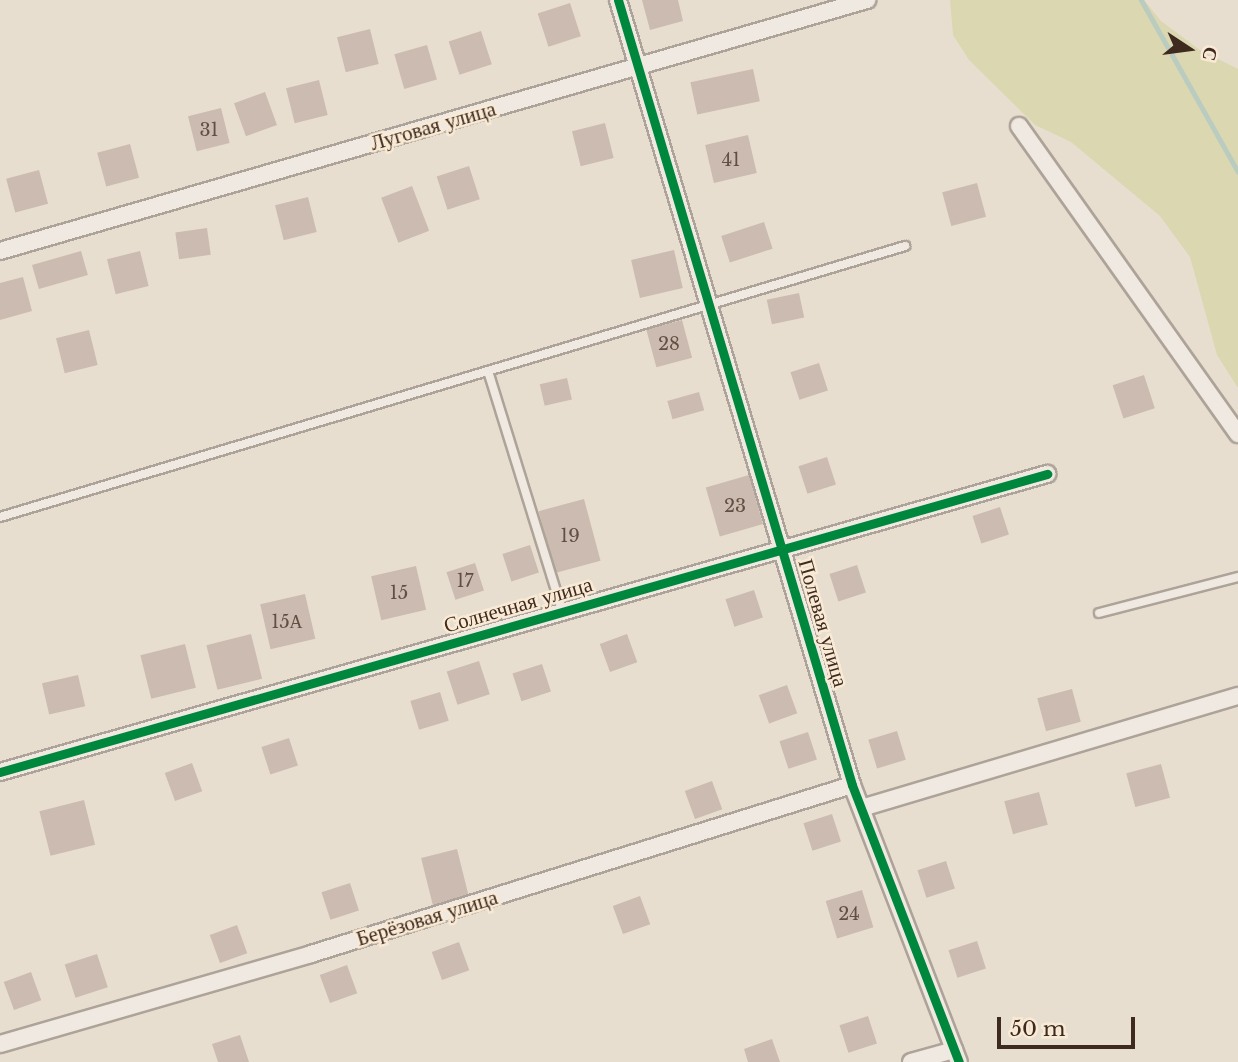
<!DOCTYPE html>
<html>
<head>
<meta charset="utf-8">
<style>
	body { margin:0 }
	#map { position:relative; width:1238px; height:1062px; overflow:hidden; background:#e8ded0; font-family:"Libre Baskerville",serif }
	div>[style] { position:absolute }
	.green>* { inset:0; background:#dbd7b1 }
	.stream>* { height:5px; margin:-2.5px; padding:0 2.5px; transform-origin:2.5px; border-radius:2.5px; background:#baccc0 }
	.building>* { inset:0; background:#ccbbb0; transform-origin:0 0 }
	.roads { filter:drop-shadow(2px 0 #ada398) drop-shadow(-2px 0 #ada398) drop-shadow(0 2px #ada398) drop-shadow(0 -2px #ada398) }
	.lane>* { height:8px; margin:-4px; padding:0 4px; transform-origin:4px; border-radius:4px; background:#f0e9e1 }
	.street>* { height:16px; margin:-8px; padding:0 8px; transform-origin:8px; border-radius:8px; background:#f0e9e1 }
	.cycleway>* { height:9px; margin:-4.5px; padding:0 4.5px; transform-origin:4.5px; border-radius:4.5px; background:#00873e }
	span { translate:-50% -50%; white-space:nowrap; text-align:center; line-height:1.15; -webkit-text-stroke:5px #f9ead5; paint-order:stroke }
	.number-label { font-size:18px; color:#624e42 }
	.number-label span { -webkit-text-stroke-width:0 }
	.street-label { font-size:21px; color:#3e2a1e }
	.north { position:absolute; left:1154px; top:14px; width:70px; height:70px; -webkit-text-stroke:5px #f9ead5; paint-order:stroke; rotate:103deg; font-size:19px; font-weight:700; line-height:28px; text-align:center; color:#3e2a1e }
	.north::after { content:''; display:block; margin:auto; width:24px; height:32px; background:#3e2a1e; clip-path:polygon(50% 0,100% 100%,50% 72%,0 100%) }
	.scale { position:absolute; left:997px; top:1017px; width:138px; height:32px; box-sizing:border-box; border:4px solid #3e2a1e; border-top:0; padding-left:9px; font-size:21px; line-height:24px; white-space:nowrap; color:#3e2a1e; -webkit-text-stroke:5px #f9ead5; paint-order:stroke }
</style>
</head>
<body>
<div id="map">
	<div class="green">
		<div style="clip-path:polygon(950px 0,1144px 0,1161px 21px,1200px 50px,1238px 69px,1238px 388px,1217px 355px,1190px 257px,1160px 216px,1071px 142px,1035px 125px,969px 60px,953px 35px)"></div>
	</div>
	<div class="stream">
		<div style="left:1141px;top:0;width:197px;rotate:60.6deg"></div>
	</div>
	<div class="building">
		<div style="clip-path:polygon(642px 0,678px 0,683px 21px,650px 30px)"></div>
		<div style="left:570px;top:3px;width:35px;height:34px;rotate:72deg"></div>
		<div style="left:370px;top:29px;width:36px;height:34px;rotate:76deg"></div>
		<div style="left:481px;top:31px;width:35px;height:34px;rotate:72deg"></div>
		<div style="left:427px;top:45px;width:36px;height:34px;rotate:74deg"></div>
		<div style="left:753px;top:69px;width:33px;height:64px;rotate:78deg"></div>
		<div style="left:319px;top:80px;width:36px;height:34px;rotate:76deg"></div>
		<div style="left:265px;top:92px;width:35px;height:33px;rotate:70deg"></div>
		<div style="left:221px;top:108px;width:36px;height:34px;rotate:76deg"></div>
		<div style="left:605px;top:123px;width:36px;height:34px;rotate:76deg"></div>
		<div style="left:748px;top:135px;width:39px;height:44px;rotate:77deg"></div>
		<div style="left:130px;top:144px;width:35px;height:34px;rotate:75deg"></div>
		<div style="left:469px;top:166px;width:35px;height:34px;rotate:72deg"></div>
		<div style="left:39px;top:170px;width:35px;height:34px;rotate:75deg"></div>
		<div style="left:977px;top:183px;width:35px;height:36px;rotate:75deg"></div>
		<div style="left:412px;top:186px;width:48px;height:33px;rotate:69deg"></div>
		<div style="left:308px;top:197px;width:36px;height:34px;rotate:76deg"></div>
		<div style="left:764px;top:222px;width:28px;height:45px;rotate:72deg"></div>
		<div style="left:207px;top:228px;width:27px;height:32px;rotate:82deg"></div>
		<div style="left:674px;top:250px;width:39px;height:44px;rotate:77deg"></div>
		<div style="left:81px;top:251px;width:25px;height:51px;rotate:74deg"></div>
		<div style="left:140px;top:251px;width:36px;height:34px;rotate:76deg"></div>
		<div style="clip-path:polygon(23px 277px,32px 311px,0 320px,0 283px)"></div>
		<div style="left:799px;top:293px;width:25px;height:33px;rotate:78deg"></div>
		<div style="left:682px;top:320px;width:39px;height:37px;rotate:75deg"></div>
		<div style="left:89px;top:330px;width:36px;height:34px;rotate:76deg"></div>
		<div style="left:819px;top:363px;width:29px;height:30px;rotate:72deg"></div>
		<div style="left:1144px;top:375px;width:35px;height:33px;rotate:72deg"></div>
		<div style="left:567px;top:378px;width:22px;height:28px;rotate:77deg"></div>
		<div style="left:699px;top:392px;width:19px;height:33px;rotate:74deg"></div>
		<div style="left:827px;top:457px;width:29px;height:30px;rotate:72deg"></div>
		<div style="left:749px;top:475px;width:51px;height:45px;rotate:74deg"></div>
		<div style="left:584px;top:499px;width:64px;height:47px;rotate:75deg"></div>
		<div style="left:1000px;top:507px;width:29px;height:29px;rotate:72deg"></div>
		<div style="left:530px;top:545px;width:29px;height:29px;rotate:72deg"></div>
		<div style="left:475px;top:563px;width:29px;height:30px;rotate:72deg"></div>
		<div style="left:857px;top:565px;width:29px;height:29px;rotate:72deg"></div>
		<div style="left:416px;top:566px;width:45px;height:46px;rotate:77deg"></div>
		<div style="left:754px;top:590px;width:29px;height:30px;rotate:72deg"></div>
		<div style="left:305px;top:594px;width:46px;height:46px;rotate:77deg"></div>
		<div style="left:251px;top:634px;width:46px;height:46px;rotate:76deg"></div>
		<div style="left:627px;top:634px;width:30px;height:29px;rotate:70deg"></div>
		<div style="left:185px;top:644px;width:45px;height:46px;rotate:76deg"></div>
		<div style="left:479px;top:661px;width:35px;height:34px;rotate:72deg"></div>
		<div style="left:542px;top:664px;width:29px;height:31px;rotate:72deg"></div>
		<div style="left:78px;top:675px;width:32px;height:37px;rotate:77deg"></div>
		<div style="left:787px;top:685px;width:30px;height:30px;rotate:70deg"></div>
		<div style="left:1072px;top:689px;width:34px;height:36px;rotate:75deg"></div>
		<div style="left:440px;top:692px;width:30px;height:31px;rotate:73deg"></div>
		<div style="left:897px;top:731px;width:30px;height:30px;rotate:73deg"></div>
		<div style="left:808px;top:732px;width:29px;height:30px;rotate:72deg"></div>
		<div style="left:289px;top:738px;width:29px;height:29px;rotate:72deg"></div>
		<div style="left:192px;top:763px;width:30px;height:29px;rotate:70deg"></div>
		<div style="left:1161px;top:764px;width:35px;height:36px;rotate:75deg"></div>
		<div style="left:712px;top:781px;width:30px;height:29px;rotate:70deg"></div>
		<div style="left:1039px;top:792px;width:34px;height:36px;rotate:75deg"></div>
		<div style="left:84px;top:800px;width:46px;height:46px;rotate:76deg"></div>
		<div style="left:832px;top:814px;width:29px;height:30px;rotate:72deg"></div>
		<div style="left:457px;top:849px;width:49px;height:37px;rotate:76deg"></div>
		<div style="left:946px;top:861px;width:29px;height:30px;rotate:72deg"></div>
		<div style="left:350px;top:883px;width:29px;height:30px;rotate:72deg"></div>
		<div style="left:862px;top:890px;width:39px;height:38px;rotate:73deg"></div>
		<div style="left:640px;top:896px;width:30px;height:29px;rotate:70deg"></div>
		<div style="left:237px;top:925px;width:30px;height:29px;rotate:70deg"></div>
		<div style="left:977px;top:941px;width:29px;height:30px;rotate:72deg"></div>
		<div style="left:459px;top:942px;width:30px;height:29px;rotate:70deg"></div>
		<div style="left:97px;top:954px;width:35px;height:34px;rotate:72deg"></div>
		<div style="left:347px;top:965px;width:30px;height:29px;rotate:70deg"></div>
		<div style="left:31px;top:972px;width:30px;height:29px;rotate:70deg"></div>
		<div style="left:868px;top:1016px;width:29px;height:30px;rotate:72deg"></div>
		<div style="clip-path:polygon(240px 1035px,249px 1062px,218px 1062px,212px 1044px)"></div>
		<div style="clip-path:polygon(772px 1039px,780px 1062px,748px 1062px,744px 1049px)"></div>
	</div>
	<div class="roads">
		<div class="lane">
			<div style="left:488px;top:371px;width:250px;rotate:72.8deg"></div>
			<div style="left:0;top:517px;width:945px;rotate:-16.67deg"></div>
			<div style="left:1099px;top:613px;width:144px;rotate:-14.5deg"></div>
		</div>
		<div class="street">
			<div style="left:618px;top:0;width:819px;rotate:73.4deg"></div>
			<div style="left:852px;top:785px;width:297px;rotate:68.9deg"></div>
			<div style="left:1019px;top:126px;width:378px;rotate:54.6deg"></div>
			<div style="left:0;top:251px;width:903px;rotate:-16.15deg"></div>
			<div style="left:0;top:772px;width:1089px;rotate:-15.89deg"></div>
			<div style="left:865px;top:807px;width:389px;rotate:-16.6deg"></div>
			<div style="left:0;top:1044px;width:324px;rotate:-16.1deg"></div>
			<div style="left:311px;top:954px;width:567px;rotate:-17.35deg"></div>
			<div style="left:911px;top:1062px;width:45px;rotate:-15.6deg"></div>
		</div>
	</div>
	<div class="cycleway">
		<div style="left:618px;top:0;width:819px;rotate:73.4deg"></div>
		<div style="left:852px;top:785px;width:297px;rotate:68.9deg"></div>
		<div style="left:0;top:772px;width:1089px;rotate:-15.89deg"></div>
	</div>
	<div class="number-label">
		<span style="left:209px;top:130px">31</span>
		<span style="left:731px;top:160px">41</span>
		<span style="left:669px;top:344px">28</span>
		<span style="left:735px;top:506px">23</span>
		<span style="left:570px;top:536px">19</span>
		<span style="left:465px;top:581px">17</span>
		<span style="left:399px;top:593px">15</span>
		<span style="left:287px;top:622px">15А</span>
		<span style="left:849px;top:914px">24</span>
	</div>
	<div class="street-label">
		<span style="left:433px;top:126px;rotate:-16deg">Луговая улица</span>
		<span style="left:518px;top:605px;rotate:-16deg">Солнечная улица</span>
		<span style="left:823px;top:623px;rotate:74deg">Полевая улица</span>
		<span style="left:427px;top:918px;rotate:-17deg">Берёзовая улица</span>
	</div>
	<div class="north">С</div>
	<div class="scale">50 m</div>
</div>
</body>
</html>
